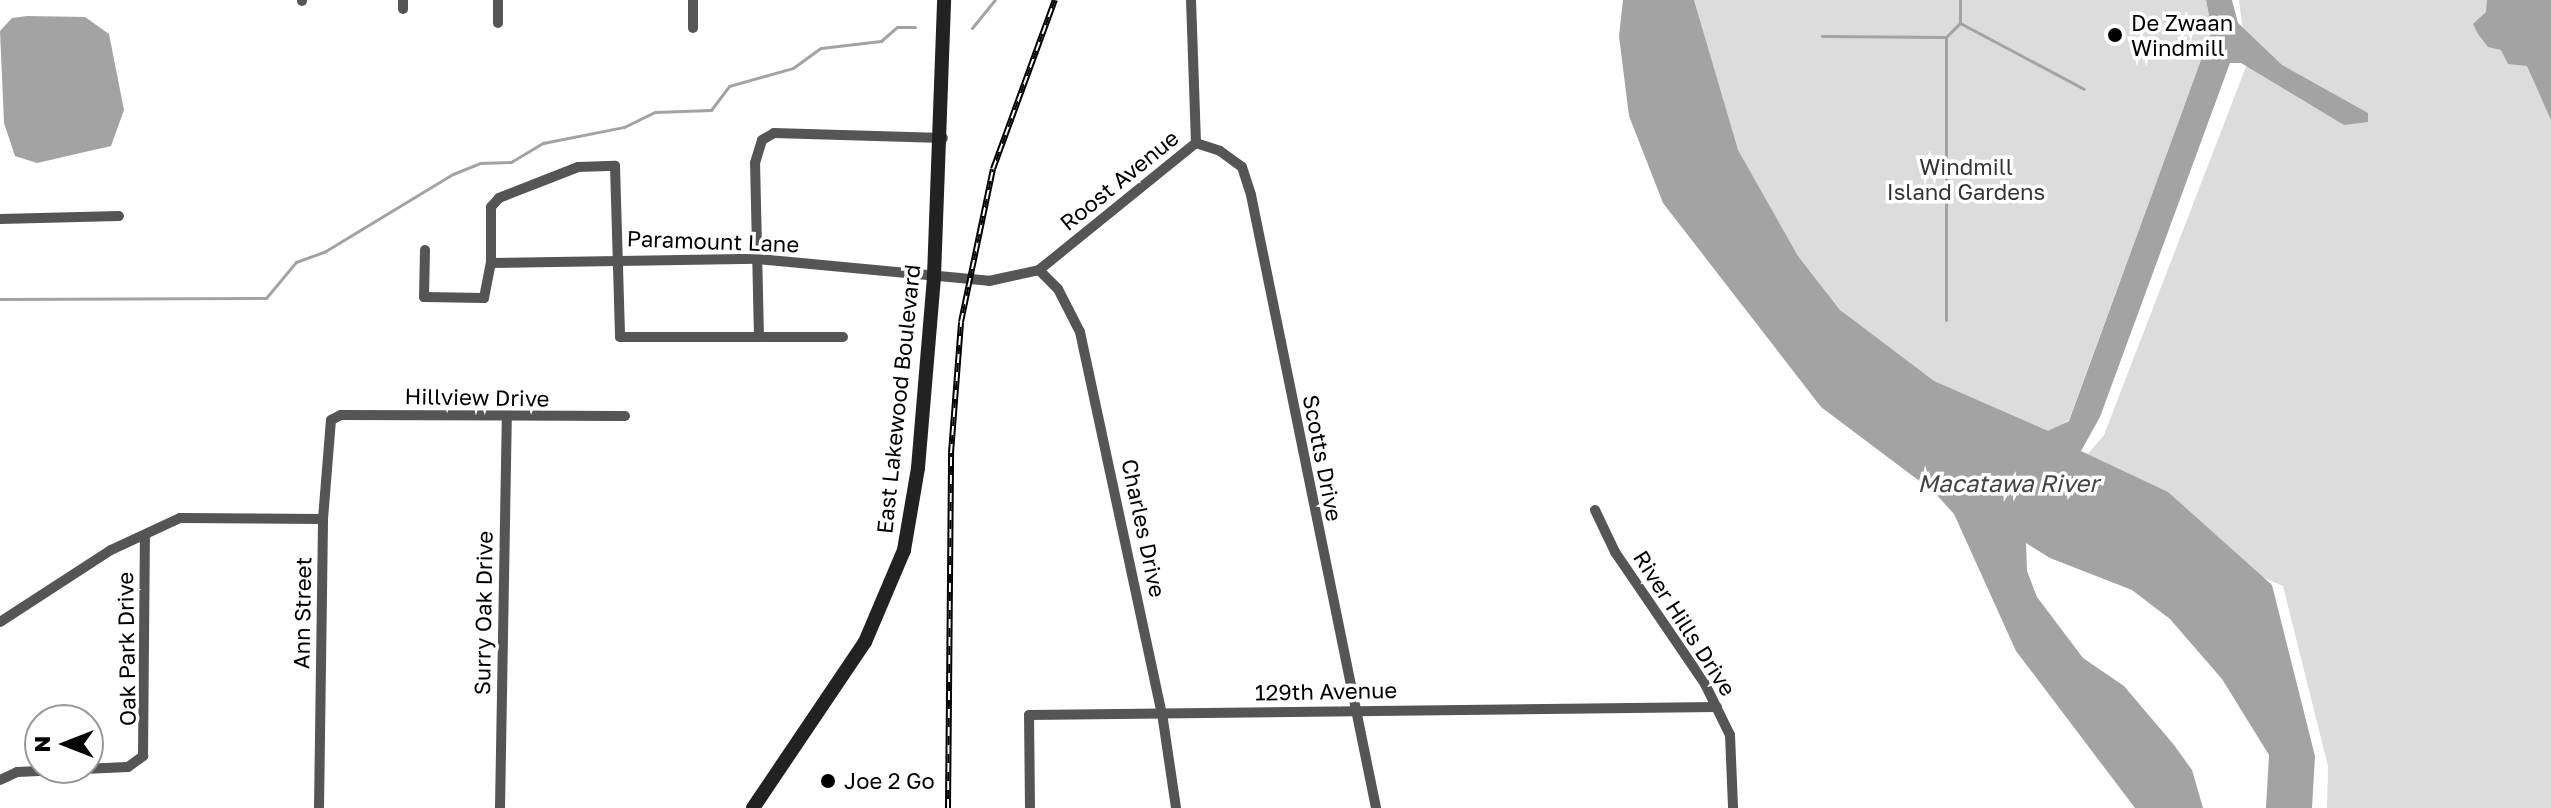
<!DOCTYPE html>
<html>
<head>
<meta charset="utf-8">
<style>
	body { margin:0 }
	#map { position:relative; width:2551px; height:808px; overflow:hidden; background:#fff; font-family:"Golos Text",sans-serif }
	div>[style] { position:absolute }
	.green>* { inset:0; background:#dcdcdc }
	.water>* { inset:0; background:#a3a3a3 }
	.stream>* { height:3px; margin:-1.5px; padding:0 1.5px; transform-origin:1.5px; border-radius:1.5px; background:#a3a3a3 }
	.street>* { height:10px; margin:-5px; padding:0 5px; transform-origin:5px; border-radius:5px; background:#555 }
	.secondary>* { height:14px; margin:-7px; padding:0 7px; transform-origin:7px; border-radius:7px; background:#222 }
	.rail>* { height:6px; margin-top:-3px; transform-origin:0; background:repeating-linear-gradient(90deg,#fff 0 9px,#000 0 18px); box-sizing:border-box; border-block:2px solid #000 }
	.dots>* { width:22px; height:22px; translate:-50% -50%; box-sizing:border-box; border:4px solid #fff; border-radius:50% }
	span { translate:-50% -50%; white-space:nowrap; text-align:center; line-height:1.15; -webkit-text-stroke:7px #fff; paint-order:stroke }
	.poi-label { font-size:22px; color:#000 }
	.left { translate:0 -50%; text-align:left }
	.park-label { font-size:22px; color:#333 }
	.street-label { font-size:22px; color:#000 }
	.water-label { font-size:24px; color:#444; font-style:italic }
	.north { position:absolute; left:24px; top:704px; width:80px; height:80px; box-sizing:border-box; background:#fff; border:2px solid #999; border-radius:50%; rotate:270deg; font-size:22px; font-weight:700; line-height:32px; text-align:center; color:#000 }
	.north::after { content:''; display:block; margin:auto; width:28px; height:36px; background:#000; clip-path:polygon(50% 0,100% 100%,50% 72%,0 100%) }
</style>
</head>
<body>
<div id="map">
	<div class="green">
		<div style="clip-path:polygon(1694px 0,2206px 0,2212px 30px,2069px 420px,2048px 433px,1932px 381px,1876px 343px,1840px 310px,1798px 256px,1737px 150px)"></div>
		<div style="clip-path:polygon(2239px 0,2551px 0,2551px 808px,2327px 808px,2328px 766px,2283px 586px,2156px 532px,2080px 463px,2104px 435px,2247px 64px)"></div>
	</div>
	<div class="water">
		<div style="clip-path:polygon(1623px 0,1694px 0,1738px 150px,1798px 256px,1840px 310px,1934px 381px,2048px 431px,2069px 421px,2212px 30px,2206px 0,2232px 0,2238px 23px,2282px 65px,2368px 113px,2368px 122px,2344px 125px,2241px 63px,2230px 63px,2100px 417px,2081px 451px,2168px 492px,2272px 585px,2315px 756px,2312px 808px,2266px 808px,2269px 755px,2222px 679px,2170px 619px,2132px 590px,2050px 558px,2026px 543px,2027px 571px,2037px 597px,2083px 658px,2124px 686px,2174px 745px,2192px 770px,2203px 808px,2135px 808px,2016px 651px,1954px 514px,1934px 492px,1821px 407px,1663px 203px,1629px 116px,1619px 36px)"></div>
		<div style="clip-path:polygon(2487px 0,2551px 0,2551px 120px,2527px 66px,2508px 64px,2501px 50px,2488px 47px,2478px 34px,2473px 24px,2486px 12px)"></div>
		<div style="clip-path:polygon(27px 16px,85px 17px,109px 34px,124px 110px,111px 146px,37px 163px,15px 156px,4px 123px,0 31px,12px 18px)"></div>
	</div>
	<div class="stream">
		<div style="left:1960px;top:0;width:23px;rotate:90deg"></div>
		<div style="left:972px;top:28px;width:36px;rotate:-51deg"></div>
		<div style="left:1822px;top:36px;width:124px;rotate:0.5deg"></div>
		<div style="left:0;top:299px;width:266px;rotate:-0.2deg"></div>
		<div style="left:266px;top:298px;width:47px;rotate:-50.2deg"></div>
		<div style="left:296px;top:262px;width:30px;rotate:-20deg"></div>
		<div style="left:324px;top:252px;width:151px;rotate:-31.2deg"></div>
		<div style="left:453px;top:174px;width:29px;rotate:-22deg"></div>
		<div style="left:480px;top:163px;width:31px;rotate:-2deg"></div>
		<div style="left:511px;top:162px;width:37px;rotate:-31deg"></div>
		<div style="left:543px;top:143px;width:83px;rotate:-11.2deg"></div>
		<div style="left:624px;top:127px;width:34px;rotate:-26deg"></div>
		<div style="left:655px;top:112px;width:56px;rotate:-2deg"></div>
		<div style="left:711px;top:110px;width:30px;rotate:-53deg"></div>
		<div style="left:729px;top:86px;width:66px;rotate:-15.7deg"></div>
		<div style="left:793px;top:68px;width:34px;rotate:-36deg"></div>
		<div style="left:821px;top:48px;width:60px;rotate:-6.7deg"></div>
		<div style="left:881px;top:41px;width:21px;rotate:-41deg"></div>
		<div style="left:897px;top:27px;width:18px"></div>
		<div style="left:1946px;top:320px;width:283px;rotate:-90deg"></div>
		<div style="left:1946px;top:37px;width:20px;rotate:-45deg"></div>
		<div style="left:1960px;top:23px;width:140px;rotate:28deg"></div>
	</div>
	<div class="street">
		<div style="left:693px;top:0;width:28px;rotate:90deg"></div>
		<div style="left:302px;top:1px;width:1px;rotate:-90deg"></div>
		<div style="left:403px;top:9px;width:9px;rotate:-90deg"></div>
		<div style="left:498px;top:23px;width:23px;rotate:-90deg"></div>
		<div style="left:1196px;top:143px;width:25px;rotate:18deg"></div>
		<div style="left:1220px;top:151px;width:27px;rotate:36deg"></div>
		<div style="left:1242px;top:167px;width:29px;rotate:72deg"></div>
		<div style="left:1251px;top:195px;width:626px;rotate:78.47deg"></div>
		<div style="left:0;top:219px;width:119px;rotate:-1.4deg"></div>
		<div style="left:425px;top:250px;width:47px;rotate:91.2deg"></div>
		<div style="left:424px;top:297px;width:60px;rotate:1deg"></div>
		<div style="left:484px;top:298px;width:36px;rotate:-79deg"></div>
		<div style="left:491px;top:263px;width:56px;rotate:-90deg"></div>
		<div style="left:491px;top:207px;width:12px;rotate:-48deg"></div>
		<div style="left:499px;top:198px;width:85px;rotate:-21.4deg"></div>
		<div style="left:578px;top:167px;width:37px;rotate:-2deg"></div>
		<div style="left:615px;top:166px;width:171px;rotate:88.3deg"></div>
		<div style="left:620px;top:337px;width:223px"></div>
		<div style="left:491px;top:263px;width:267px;rotate:-0.9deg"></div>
		<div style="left:758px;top:259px;width:232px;rotate:5.4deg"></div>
		<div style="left:989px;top:281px;width:51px;rotate:-12.4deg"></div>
		<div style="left:1039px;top:270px;width:202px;rotate:-39deg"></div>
		<div style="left:1196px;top:143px;width:143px;rotate:-92deg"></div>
		<div style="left:1039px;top:270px;width:27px;rotate:45deg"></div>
		<div style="left:1058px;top:289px;width:48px;rotate:62.9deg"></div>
		<div style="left:1080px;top:332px;width:390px;rotate:77.9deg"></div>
		<div style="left:1162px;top:713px;width:96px;rotate:81.6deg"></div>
		<div style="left:759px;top:337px;width:174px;rotate:-91.3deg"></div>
		<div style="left:755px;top:163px;width:24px;rotate:-73deg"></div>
		<div style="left:762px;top:140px;width:14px;rotate:-30deg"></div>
		<div style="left:774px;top:133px;width:169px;rotate:1.7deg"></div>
		<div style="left:1595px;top:510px;width:47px;rotate:64.5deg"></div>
		<div style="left:1615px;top:552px;width:160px;rotate:55.7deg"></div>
		<div style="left:1705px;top:684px;width:57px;rotate:63.9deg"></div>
		<div style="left:1730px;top:735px;width:73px;rotate:87.6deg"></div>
		<div style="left:0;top:622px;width:132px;rotate:-33deg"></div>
		<div style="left:111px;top:550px;width:76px;rotate:-24.9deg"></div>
		<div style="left:180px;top:518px;width:143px;rotate:0.4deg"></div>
		<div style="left:0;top:780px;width:19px;rotate:-25deg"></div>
		<div style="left:17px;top:772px;width:111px;rotate:-2.6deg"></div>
		<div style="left:128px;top:767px;width:19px;rotate:-36deg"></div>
		<div style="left:143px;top:756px;width:220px;rotate:-89.5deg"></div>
		<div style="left:319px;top:808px;width:289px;rotate:-89.2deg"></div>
		<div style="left:323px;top:519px;width:99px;rotate:-85.4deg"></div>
		<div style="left:331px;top:420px;width:11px;rotate:-27deg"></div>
		<div style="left:341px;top:415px;width:284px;rotate:0.2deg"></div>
		<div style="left:500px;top:808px;width:389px;rotate:-89deg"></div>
		<div style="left:1030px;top:808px;width:93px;rotate:-90.6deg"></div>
		<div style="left:1029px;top:715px;width:688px;rotate:-0.67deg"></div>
	</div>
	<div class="secondary">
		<div style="left:753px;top:808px;width:200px;rotate:-56deg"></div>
		<div style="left:865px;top:642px;width:100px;rotate:-67deg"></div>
		<div style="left:904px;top:550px;width:83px;rotate:-80.3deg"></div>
		<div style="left:918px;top:468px;width:193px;rotate:-85.2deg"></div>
		<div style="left:934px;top:276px;width:276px;rotate:-87.9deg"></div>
	</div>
	<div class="rail">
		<div style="left:948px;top:808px;width:355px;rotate:-89.5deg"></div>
		<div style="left:951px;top:453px;width:131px;rotate:-85.6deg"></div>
		<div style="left:961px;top:322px;width:156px;rotate:-78.2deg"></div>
		<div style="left:993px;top:169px;width:180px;rotate:-69.9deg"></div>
	</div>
	<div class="dots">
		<div style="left:2115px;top:35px;background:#000"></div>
		<div style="left:828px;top:781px;background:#000"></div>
	</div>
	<div class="poi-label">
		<span class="left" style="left:2131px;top:35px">De Zwaan<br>Windmill</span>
		<span class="left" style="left:844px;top:781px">Joe 2 Go</span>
	</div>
	<div class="park-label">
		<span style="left:1966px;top:179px">Windmill<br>Island Gardens</span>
	</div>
	<div class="street-label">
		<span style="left:1119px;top:180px;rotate:-39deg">Roost Avenue</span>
		<span style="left:713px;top:241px;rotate:2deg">Paramount Lane</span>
		<span style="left:477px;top:397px;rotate:1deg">Hillview Drive</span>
		<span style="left:898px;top:399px;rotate:-84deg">East Lakewood Boulevard</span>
		<span style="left:1323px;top:458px;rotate:79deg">Scotts Drive</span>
		<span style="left:1144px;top:528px;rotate:78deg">Charles Drive</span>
		<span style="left:302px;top:613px;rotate:-89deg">Ann Street</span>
		<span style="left:483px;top:613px;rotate:-89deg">Surry Oak Drive</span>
		<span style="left:1685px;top:623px;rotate:57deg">River Hills Drive</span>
		<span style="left:126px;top:649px;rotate:-91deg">Oak Park Drive</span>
		<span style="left:1326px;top:691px;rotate:-1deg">129th Avenue</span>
	</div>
	<div class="water-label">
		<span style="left:2008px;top:483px">Macatawa River</span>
	</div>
	<div class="north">N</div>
</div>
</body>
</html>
